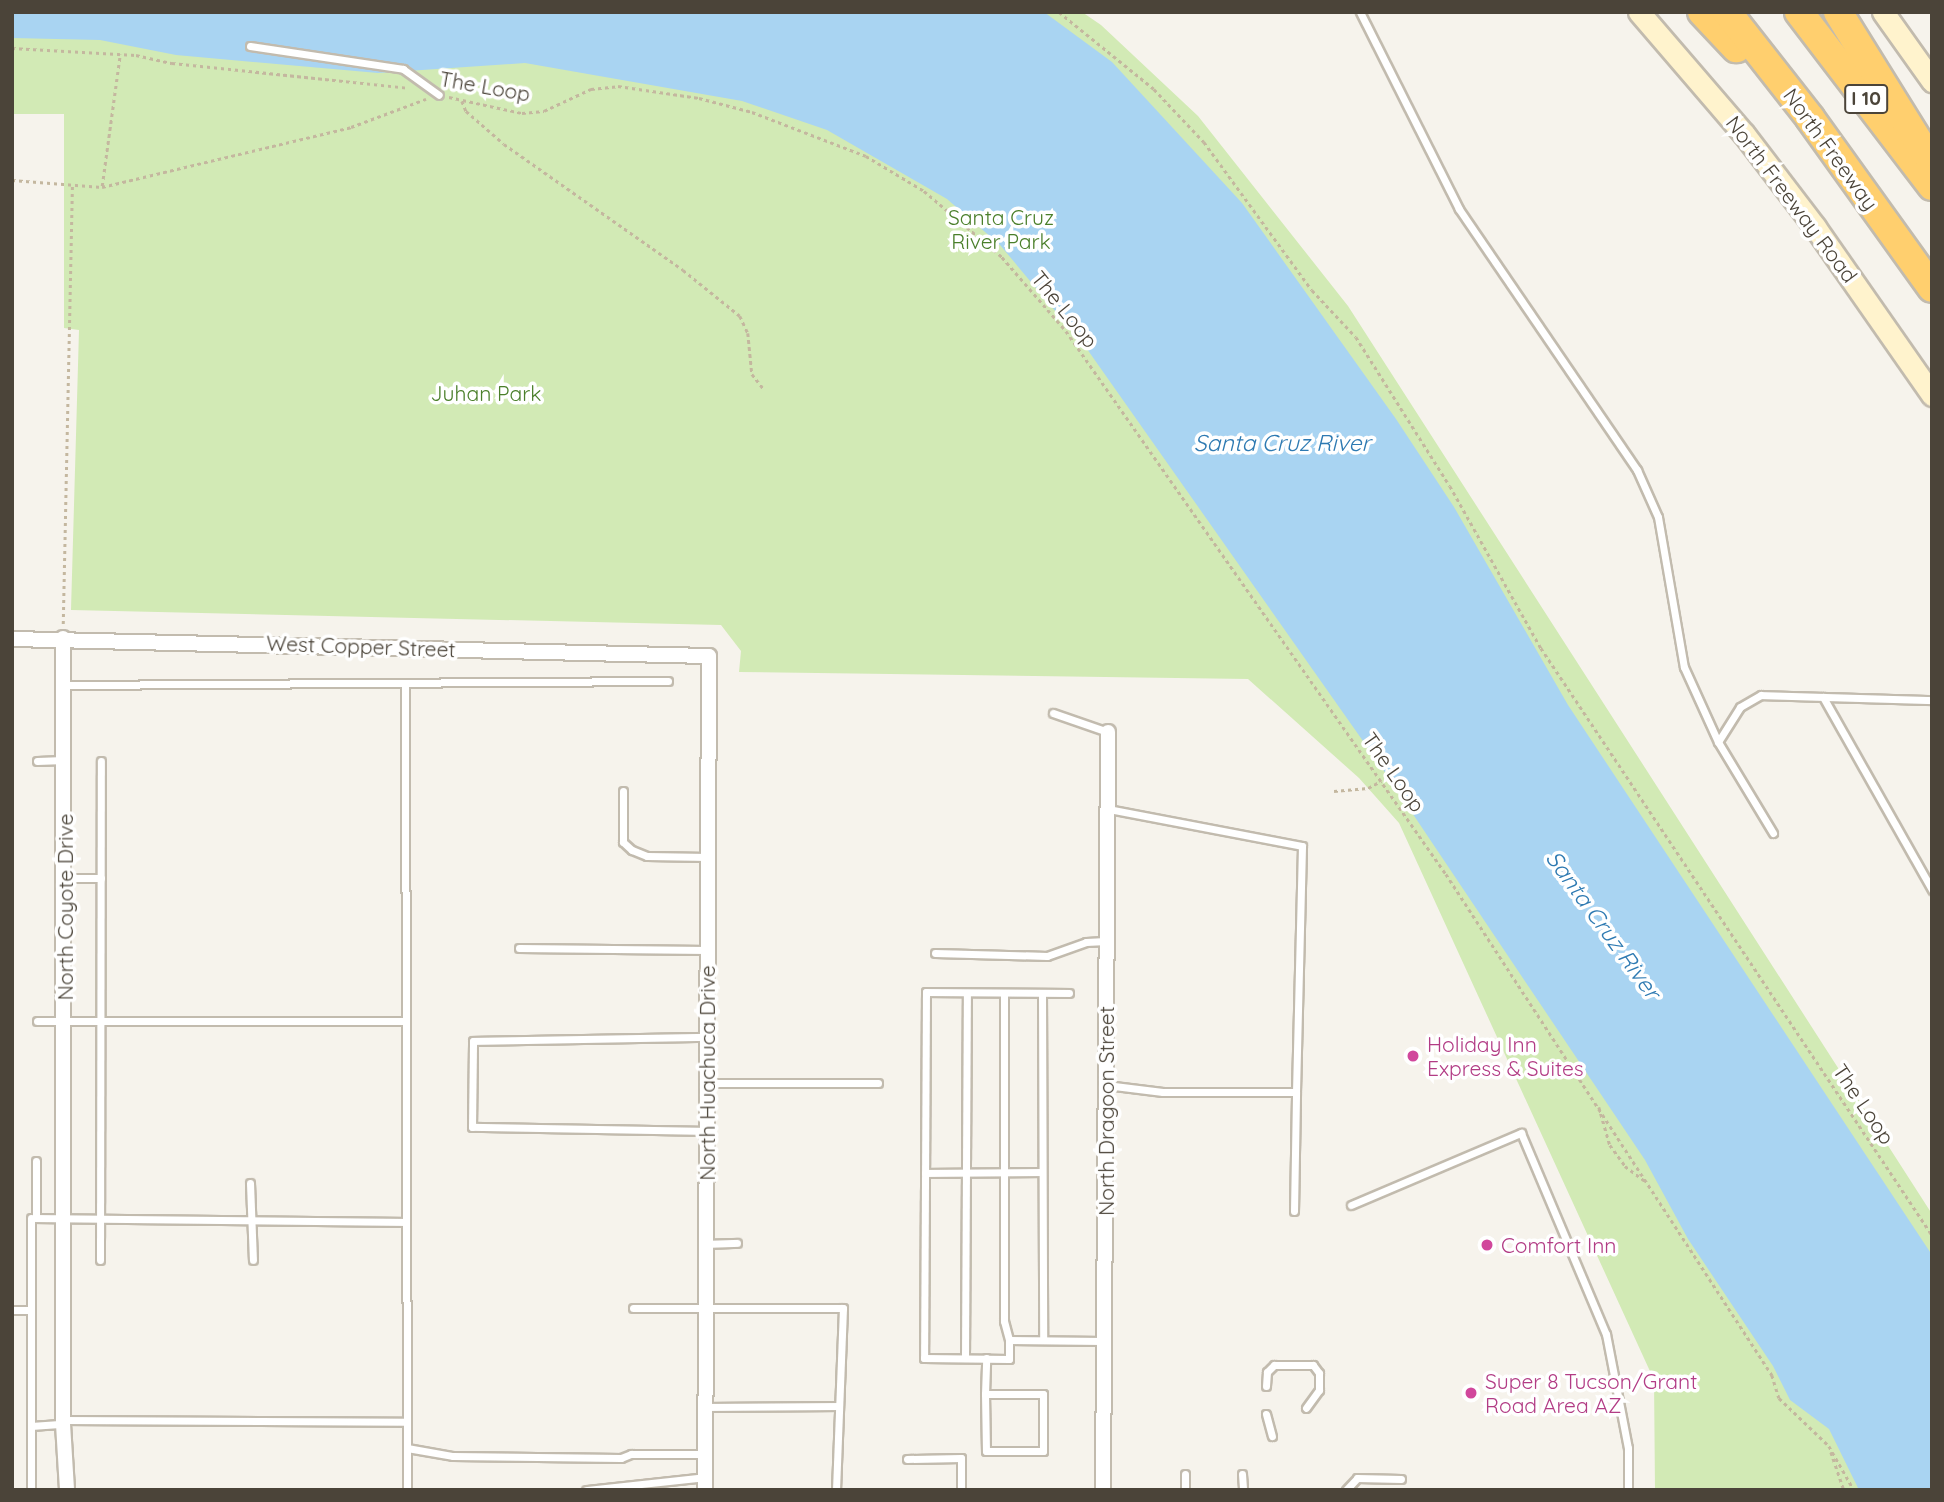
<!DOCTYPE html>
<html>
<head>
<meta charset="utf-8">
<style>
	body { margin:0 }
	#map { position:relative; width:1944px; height:1502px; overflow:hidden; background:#f6f3ec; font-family:Quicksand,sans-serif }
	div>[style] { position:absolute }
	.green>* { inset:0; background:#d2eab5 }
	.water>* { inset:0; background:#a9d4f2 }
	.path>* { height:2.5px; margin-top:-1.25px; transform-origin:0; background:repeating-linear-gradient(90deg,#c4b79f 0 3.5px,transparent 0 7px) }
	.roads { filter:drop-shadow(2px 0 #c2bbae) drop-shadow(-2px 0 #c2bbae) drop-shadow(0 2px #c2bbae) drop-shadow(0 -2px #c2bbae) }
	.service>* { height:7px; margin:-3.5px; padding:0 3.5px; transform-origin:3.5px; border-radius:3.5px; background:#fff }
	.minor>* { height:14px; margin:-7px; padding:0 7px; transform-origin:7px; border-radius:7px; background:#fff }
	.secondary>* { height:21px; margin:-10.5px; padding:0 10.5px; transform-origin:10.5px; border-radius:10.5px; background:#fff3cd }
	.motorway>* { height:28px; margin:-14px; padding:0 14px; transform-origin:14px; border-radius:14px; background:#ffcf6e }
	.dots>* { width:19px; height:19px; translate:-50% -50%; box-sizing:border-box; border:4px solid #fff; border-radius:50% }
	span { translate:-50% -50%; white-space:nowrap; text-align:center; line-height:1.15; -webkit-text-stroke:7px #fff; paint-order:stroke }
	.shield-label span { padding:2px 5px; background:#fff; border:2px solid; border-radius:5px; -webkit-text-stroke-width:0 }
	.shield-label { font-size:19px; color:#4b4439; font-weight:700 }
	.street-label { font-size:21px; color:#4b4439 }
	.park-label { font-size:21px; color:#4a7f2a }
	.hotel-label { font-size:21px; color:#b23c85 }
	.left { translate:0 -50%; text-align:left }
	.water-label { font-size:23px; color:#2e7ab2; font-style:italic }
	.frame { position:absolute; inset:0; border:14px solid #4b4439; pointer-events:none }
</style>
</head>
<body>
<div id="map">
	<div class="green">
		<div style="clip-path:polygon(12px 12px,1082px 12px,1101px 25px,1198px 116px,1348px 306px,1932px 1214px,1932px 1490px,1655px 1490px,1654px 1380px,1399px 823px,1359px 778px,1248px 679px,739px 672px,741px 651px,721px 625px,71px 610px,79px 330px,64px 328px,64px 114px,12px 114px)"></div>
	</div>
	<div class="water">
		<div style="clip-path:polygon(12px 12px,1044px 12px,1112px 62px,1242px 203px,1396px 419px,1454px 507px,1568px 705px,1932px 1255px,1932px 1490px,1859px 1490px,1829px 1429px,1790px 1400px,1773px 1366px,1688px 1239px,1645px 1160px,1382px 768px,1087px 349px,1000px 245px,947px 199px,827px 130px,742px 101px,525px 63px,378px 73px,176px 55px,100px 40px,12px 38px)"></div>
	</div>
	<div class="path">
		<div style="left:1059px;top:12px;width:122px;rotate:39deg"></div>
		<div style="left:1154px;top:89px;width:73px;rotate:46.7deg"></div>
		<div style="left:1204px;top:142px;width:183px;rotate:53.9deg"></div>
		<div style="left:1312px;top:290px;width:64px;rotate:46.9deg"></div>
		<div style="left:1356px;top:337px;width:176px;rotate:57.8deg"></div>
		<div style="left:1450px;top:486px;width:186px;rotate:60.7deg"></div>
		<div style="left:1541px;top:648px;width:705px;rotate:56.33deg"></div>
		<div style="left:12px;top:48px;width:124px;rotate:3.2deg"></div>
		<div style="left:136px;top:55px;width:37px;rotate:13deg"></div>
		<div style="left:172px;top:63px;width:238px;rotate:6deg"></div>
		<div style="left:449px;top:97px;width:75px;rotate:12.4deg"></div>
		<div style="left:522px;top:113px;width:22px;rotate:-5deg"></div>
		<div style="left:544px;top:111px;width:52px;rotate:-25.1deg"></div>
		<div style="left:591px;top:89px;width:27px;rotate:-6deg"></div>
		<div style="left:618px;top:86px;width:82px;rotate:8.4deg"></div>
		<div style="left:699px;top:98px;width:55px;rotate:14.8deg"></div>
		<div style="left:752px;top:112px;width:122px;rotate:21.1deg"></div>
		<div style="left:866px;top:156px;width:68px;rotate:31.1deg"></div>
		<div style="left:924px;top:191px;width:102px;rotate:40.2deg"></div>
		<div style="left:1002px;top:257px;width:98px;rotate:49.1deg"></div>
		<div style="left:1066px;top:331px;width:663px;rotate:55.02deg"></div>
		<div style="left:1446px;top:874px;width:598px;rotate:56.95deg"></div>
		<div style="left:1772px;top:1375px;width:24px;rotate:73deg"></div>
		<div style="left:1779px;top:1398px;width:69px;rotate:43.8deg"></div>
		<div style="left:1829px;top:1446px;width:51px;rotate:60.4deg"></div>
		<div style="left:462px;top:101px;width:11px;rotate:68deg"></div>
		<div style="left:466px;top:111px;width:50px;rotate:41deg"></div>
		<div style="left:504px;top:144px;width:219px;rotate:35.1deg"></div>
		<div style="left:683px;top:270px;width:73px;rotate:38.9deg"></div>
		<div style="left:740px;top:316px;width:19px;rotate:65deg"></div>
		<div style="left:748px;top:333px;width:41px;rotate:84.4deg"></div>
		<div style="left:752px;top:374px;width:18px;rotate:52deg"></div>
		<div style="left:12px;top:180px;width:90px;rotate:4.4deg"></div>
		<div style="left:102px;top:187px;width:256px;rotate:-13.5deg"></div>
		<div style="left:351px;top:127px;width:80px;rotate:-20.5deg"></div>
		<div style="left:102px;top:186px;width:133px;rotate:-82.2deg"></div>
		<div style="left:63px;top:624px;width:439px;rotate:-88.8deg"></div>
		<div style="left:1334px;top:791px;width:34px;rotate:-5deg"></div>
		<div style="left:1368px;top:788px;width:15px;rotate:-28deg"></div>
		<div style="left:1599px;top:1107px;width:40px;rotate:74deg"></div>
		<div style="left:1610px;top:1145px;width:26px;rotate:54deg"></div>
		<div style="left:1625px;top:1166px;width:26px;rotate:37deg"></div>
		<div style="left:1831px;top:1452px;width:40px;rotate:71.1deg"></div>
	</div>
	<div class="roads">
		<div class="service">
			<div style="left:1360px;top:12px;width:220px;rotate:63.3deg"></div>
			<div style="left:1459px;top:209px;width:316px;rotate:55.7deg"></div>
			<div style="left:1637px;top:470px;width:51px;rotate:65.9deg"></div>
			<div style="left:1658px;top:517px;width:152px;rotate:80.2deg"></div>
			<div style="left:1684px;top:667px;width:82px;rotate:65.6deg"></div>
			<div style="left:250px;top:46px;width:155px;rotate:8.5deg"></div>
			<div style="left:403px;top:69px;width:44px;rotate:35.8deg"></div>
			<div style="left:405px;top:683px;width:807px;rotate:89.86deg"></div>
			<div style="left:65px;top:685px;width:603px;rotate:-0.38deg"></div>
			<div style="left:1823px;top:697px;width:222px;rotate:60.5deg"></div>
			<div style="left:1053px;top:713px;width:58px;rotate:19.1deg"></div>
			<div style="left:37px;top:761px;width:27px;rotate:-2deg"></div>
			<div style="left:623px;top:791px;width:51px;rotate:90deg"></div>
			<div style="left:623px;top:842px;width:12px;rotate:42deg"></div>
			<div style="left:632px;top:850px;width:16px;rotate:22deg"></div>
			<div style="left:647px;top:856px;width:61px;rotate:0.9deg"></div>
			<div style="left:1773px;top:833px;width:106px;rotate:-121.1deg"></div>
			<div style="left:1718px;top:742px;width:41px;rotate:-57.8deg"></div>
			<div style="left:1740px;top:707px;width:24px;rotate:-30deg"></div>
			<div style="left:1761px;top:695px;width:171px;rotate:1.7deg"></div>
			<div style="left:65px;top:878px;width:36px"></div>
			<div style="left:519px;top:948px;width:188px;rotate:0.6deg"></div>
			<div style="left:935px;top:953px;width:112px;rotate:1.5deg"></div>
			<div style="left:1047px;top:956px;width:41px;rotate:-19.7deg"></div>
			<div style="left:1086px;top:942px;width:20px;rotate:-3deg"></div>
			<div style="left:1004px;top:993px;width:328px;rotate:90deg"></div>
			<div style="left:1004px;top:1321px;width:20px;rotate:75deg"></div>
			<div style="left:1042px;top:993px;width:347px;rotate:89.8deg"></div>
			<div style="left:1069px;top:993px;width:143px;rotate:-179.6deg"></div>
			<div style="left:926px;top:992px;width:366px;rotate:90.3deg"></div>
			<div style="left:924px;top:1358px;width:85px;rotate:0.7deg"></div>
			<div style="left:1009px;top:1359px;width:19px;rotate:-90deg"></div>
			<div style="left:1009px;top:1340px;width:94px;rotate:0.6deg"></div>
			<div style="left:37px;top:1021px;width:369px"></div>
			<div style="left:708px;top:1083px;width:170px"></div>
			<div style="left:1106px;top:1085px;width:57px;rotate:7deg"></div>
			<div style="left:1163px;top:1092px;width:133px"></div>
			<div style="left:1296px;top:1092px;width:246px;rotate:-88.6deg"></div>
			<div style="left:1302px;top:846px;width:197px;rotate:-169.2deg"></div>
			<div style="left:707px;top:1131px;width:235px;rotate:-179deg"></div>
			<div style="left:472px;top:1127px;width:86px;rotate:-89.3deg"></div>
			<div style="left:473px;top:1041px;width:234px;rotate:-1deg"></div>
			<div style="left:36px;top:1161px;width:57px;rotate:90deg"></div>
			<div style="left:36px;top:1218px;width:370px;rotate:0.6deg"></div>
			<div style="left:925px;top:1173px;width:117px;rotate:-0.5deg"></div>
			<div style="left:250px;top:1183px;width:77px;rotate:87.8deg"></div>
			<div style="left:1351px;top:1205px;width:185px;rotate:-23deg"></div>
			<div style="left:1521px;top:1133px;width:218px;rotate:67.1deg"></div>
			<div style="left:1606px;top:1334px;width:116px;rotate:79.1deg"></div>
			<div style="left:1628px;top:1448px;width:42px;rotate:90deg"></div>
			<div style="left:1294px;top:1211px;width:119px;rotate:-89deg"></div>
			<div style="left:31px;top:1218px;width:272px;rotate:90deg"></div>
			<div style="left:707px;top:1244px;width:30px;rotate:-2deg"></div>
			<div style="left:100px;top:1260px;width:499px;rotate:-89.9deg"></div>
			<div style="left:633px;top:1308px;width:210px"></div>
			<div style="left:843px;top:1308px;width:182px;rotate:92.2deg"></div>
			<div style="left:12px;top:1310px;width:19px"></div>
			<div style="left:965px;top:1358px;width:365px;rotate:-89.7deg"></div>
			<div style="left:1266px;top:1386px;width:14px;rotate:-86deg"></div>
			<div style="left:1267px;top:1372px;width:10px;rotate:-45deg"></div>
			<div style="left:1274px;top:1365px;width:39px"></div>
			<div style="left:1313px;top:1365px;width:10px;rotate:53deg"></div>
			<div style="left:1319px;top:1373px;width:17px;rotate:90deg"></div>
			<div style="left:1319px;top:1390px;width:22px;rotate:126deg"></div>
			<div style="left:985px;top:1394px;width:58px"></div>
			<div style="left:1043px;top:1394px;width:57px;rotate:90deg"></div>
			<div style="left:1043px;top:1451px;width:57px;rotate:180deg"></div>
			<div style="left:986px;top:1451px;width:57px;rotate:-91deg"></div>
			<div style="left:985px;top:1394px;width:36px;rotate:-88deg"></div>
			<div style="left:706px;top:1407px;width:132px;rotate:-0.4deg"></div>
			<div style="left:1266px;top:1414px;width:23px;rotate:75deg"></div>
			<div style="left:63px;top:1420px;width:344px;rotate:0.3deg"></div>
			<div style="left:31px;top:1426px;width:32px;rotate:-4deg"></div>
			<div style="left:407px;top:1448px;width:47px;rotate:9.9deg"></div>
			<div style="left:453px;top:1456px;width:168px;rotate:0.7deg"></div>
			<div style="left:621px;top:1458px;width:11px;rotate:-22deg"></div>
			<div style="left:631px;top:1454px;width:74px"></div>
			<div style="left:907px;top:1459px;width:54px;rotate:-1.1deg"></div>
			<div style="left:961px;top:1458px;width:32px;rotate:90deg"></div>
			<div style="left:1242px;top:1474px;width:16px;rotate:86deg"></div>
			<div style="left:586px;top:1490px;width:120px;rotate:-6.2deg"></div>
			<div style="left:1185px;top:1490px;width:16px;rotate:-90deg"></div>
			<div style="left:1346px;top:1490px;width:16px;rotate:-47deg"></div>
			<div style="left:1357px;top:1478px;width:44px;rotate:1.3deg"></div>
		</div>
		<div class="minor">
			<div style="left:63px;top:638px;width:786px;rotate:90deg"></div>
			<div style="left:63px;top:1424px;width:66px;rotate:86.5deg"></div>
			<div style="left:12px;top:639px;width:697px;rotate:1.4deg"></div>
			<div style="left:709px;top:656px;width:834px;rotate:90.27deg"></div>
			<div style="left:1103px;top:1490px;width:758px;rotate:-89.62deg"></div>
		</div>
		<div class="secondary">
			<div style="left:1639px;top:12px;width:161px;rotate:49.3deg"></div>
			<div style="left:1744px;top:134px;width:117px;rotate:52.6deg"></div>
			<div style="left:1815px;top:227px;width:205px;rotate:55.1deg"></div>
			<div style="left:1883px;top:12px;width:85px;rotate:54.6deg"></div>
		</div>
		<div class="motorway">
			<div style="left:1702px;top:12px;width:50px;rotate:46.6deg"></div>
			<div style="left:1727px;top:12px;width:135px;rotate:51.9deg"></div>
			<div style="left:1810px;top:118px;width:209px;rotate:54.3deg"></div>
			<div style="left:1799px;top:12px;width:219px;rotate:52.6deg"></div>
			<div style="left:1838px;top:12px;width:165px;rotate:58.1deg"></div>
		</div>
	</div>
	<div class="dots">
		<div style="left:1413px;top:1056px;background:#d1479c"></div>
		<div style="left:1487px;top:1245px;background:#d1479c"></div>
		<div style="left:1471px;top:1393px;background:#d1479c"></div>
	</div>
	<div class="shield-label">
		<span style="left:1866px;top:99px">I 10</span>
	</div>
	<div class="street-label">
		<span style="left:485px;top:86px;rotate:10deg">The Loop</span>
		<span style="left:1831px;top:149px;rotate:54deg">North Freeway</span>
		<span style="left:1792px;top:199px;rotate:53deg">North Freeway Road</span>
		<span style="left:1065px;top:309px;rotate:51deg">The Loop</span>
		<span style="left:361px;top:646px;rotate:2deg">West Copper Street</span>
		<span style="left:1394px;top:772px;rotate:55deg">The Loop</span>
		<span style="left:65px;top:907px;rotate:-90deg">North Coyote Drive</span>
		<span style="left:707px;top:1073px;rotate:-90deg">North Huachuca Drive</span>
		<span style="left:1864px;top:1104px;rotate:56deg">The Loop</span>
		<span style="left:1106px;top:1111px;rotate:-90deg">North Dragoon Street</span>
	</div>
	<div class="park-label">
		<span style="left:1001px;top:229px">Santa Cruz<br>River Park</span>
		<span style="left:486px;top:393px">Juhan Park</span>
	</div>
	<div class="hotel-label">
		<span class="left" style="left:1427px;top:1056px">Holiday Inn<br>Express &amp; Suites</span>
		<span class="left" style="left:1501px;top:1245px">Comfort Inn</span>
		<span class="left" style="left:1485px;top:1393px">Super 8 Tucson/Grant<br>Road Area AZ</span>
	</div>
	<div class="water-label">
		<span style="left:1282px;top:443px">Santa Cruz River</span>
		<span style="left:1603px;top:925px;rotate:54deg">Santa Cruz River</span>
	</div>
	<div class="frame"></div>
</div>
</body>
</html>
